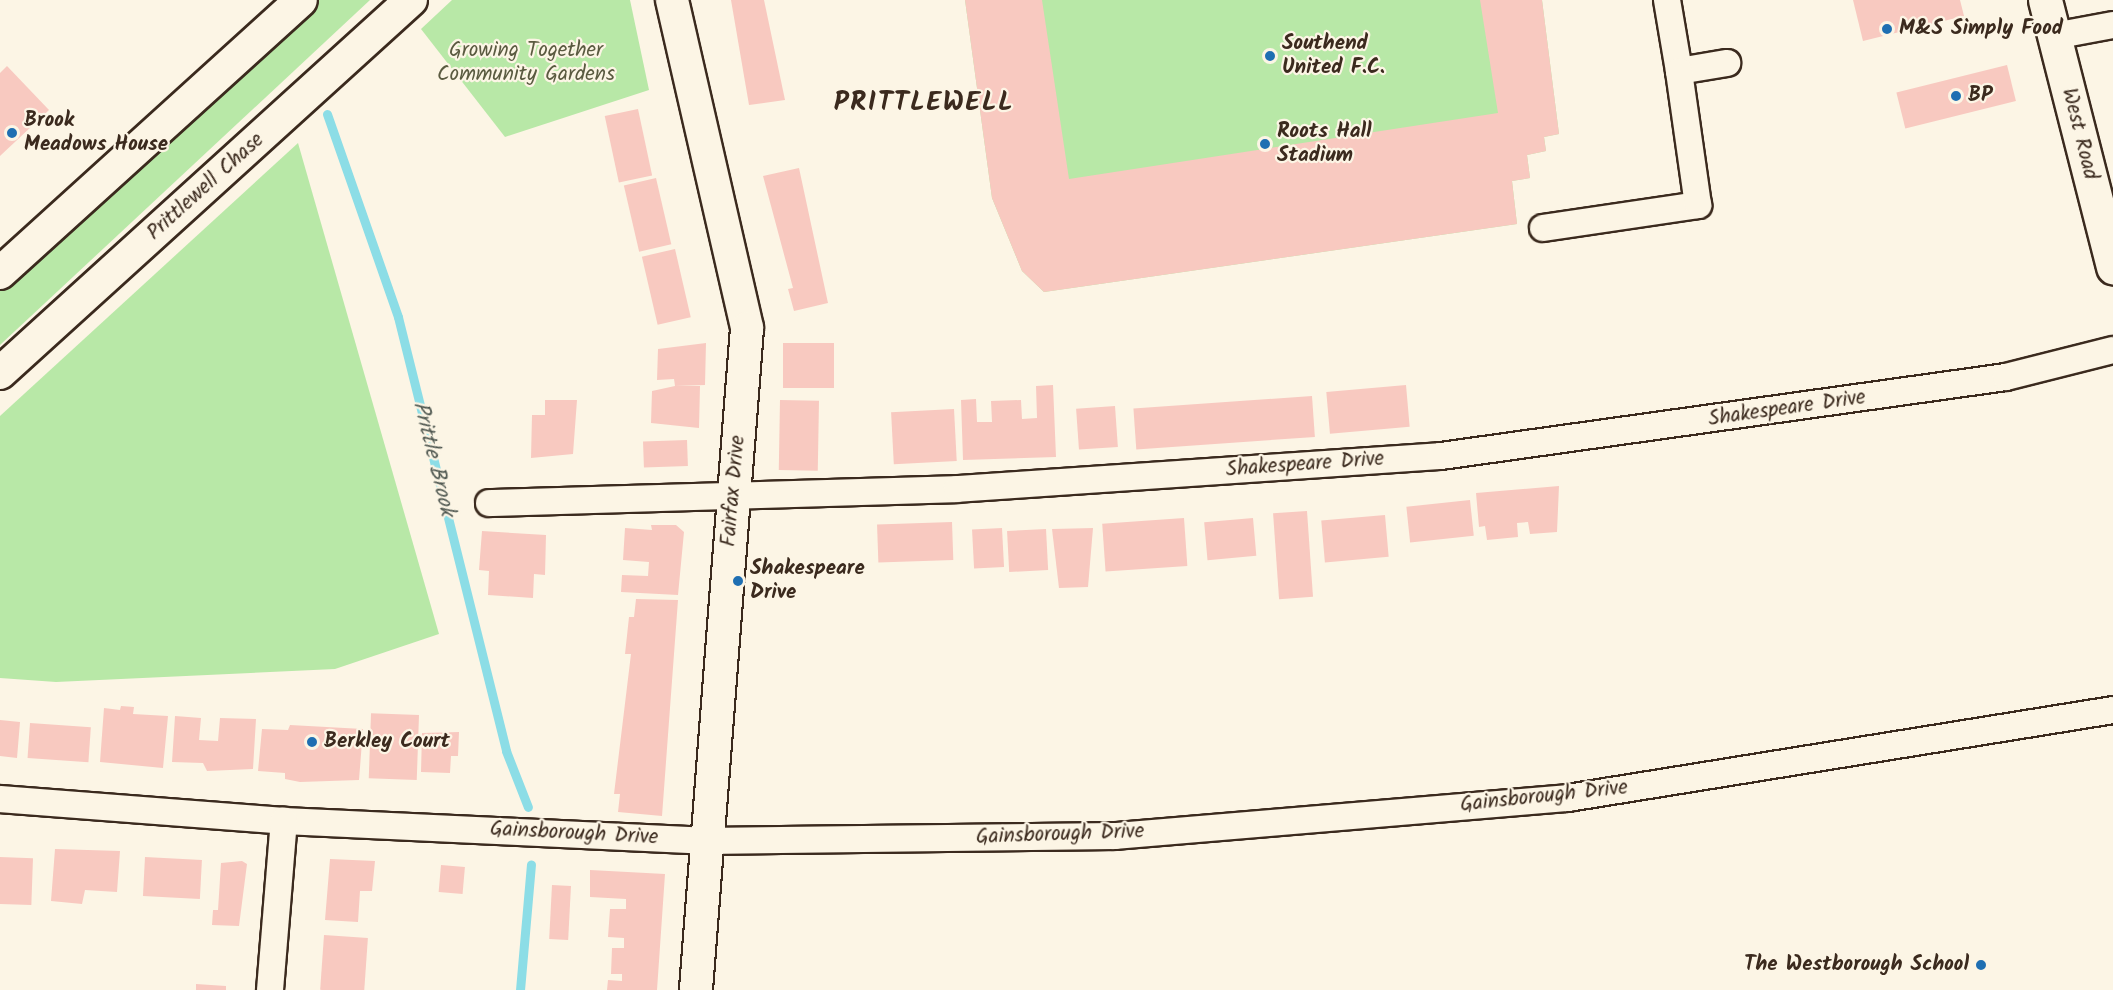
<!DOCTYPE html>
<html>
<head>
<meta charset="utf-8">
<style>
	body { margin:0 }
	#map { position:relative; width:2113px; height:990px; overflow:hidden; background:#fcf5e5; font-family:Kalam,sans-serif }
	div>[style] { position:absolute }
	.green>* { inset:0; background:#b8e8a7 }
	.stream>* { height:9px; margin:-4.5px; padding:0 4.5px; transform-origin:4.5px; border-radius:4.5px; background:#8cdde6 }
	.building>* { inset:0; background:#f8c9c0; transform-origin:0 0 }
	.roads { filter:drop-shadow(2px 0 #3b2a1e) drop-shadow(-2px 0 #3b2a1e) drop-shadow(0 2px #3b2a1e) drop-shadow(0 -2px #3b2a1e) }
	.minor>* { height:26px; margin:-13px; padding:0 13px; transform-origin:13px; border-radius:13px; background:#fcf5e5 }
	.tertiary>* { height:32px; margin:-16px; padding:0 16px; transform-origin:16px; border-radius:16px; background:#fcf5e5 }
	.secondary>* { height:33px; margin:-16.5px; padding:0 16.5px; transform-origin:16.5px; border-radius:16.5px; background:#fcf5e5 }
	.dots>* { width:16px; height:16px; translate:-50% -50%; box-sizing:border-box; border:3px solid #fcf5e5; border-radius:50% }
	span { translate:-50% -50%; white-space:nowrap; text-align:center; line-height:1.15; -webkit-text-stroke:4.5px #fcf5e5; paint-order:stroke }
	.poi-label { font-size:21px; color:#3b2a1e; font-weight:700 }
	.left { translate:0 -50%; text-align:left }
	.right { translate:-100% -50%; text-align:right }
	.park-label { font-size:21px; color:#5a5a40 }
	.street-label { font-size:21px; color:#3b2a1e }
	.water-label { font-size:22px; color:#4f5750; font-style:italic }
	.district-label { font-size:27px; color:#3b2a1e; font-weight:700; letter-spacing:1.5px }
</style>
</head>
<body>
<div id="map">
	<div class="green">
		<div style="clip-path:polygon(313px 0,370px 0,0 345px,0 285px)"></div>
		<div style="clip-path:polygon(452px 0,630px 0,649px 90px,505px 137px,421px 29px)"></div>
		<div style="clip-path:polygon(965px 0,1542px 0,1559px 134px,1544px 137px,1546px 151px,1527px 155px,1530px 178px,1512px 181px,1517px 224px,1044px 292px,1022px 271px,992px 198px)"></div>
		<div style="clip-path:polygon(298px 143px,439px 634px,335px 669px,56px 682px,0 678px,0 416px)"></div>
	</div>
	<div class="stream">
		<div style="left:327px;top:114px;width:215px;rotate:70.7deg"></div>
		<div style="left:398px;top:317px;width:447px;rotate:76deg"></div>
		<div style="left:506px;top:751px;width:60px;rotate:68.6deg"></div>
		<div style="left:520px;top:990px;width:126px;rotate:-85deg"></div>
	</div>
	<div class="building">
		<div style="clip-path:polygon(731px 0,764px 0,785px 100px,749px 105px)"></div>
		<div style="clip-path:polygon(965px 0,1042px 0,1069px 179px,1498px 113px,1480px 0,1542px 0,1559px 134px,1544px 137px,1546px 151px,1527px 155px,1530px 178px,1512px 181px,1517px 224px,1044px 292px,1022px 271px,992px 198px)"></div>
		<div style="clip-path:polygon(1853px 0,1960px 0,1964px 16px,1863px 41px)"></div>
		<div style="left:2007px;top:65px;width:37px;height:114px;rotate:76deg"></div>
		<div style="clip-path:polygon(7px 66px,49px 110px,0 156px,0 73px)"></div>
		<div style="left:638px;top:109px;width:68px;height:34px;rotate:78deg"></div>
		<div style="clip-path:polygon(799px 168px,828px 303px,794px 311px,788px 289px,793px 288px,763px 176px)"></div>
		<div style="left:656px;top:178px;width:68px;height:33px;rotate:77deg"></div>
		<div style="left:675px;top:249px;width:70px;height:34px;rotate:77deg"></div>
		<div style="clip-path:polygon(706px 343px,705px 385px,675px 386px,700px 386px,699px 428px,651px 423px,652px 391px,675px 386px,674px 379px,657px 380px,658px 349px)"></div>
		<div style="left:783px;top:343px;width:51px;height:45px"></div>
		<div style="clip-path:polygon(1053px 385px,1056px 457px,963px 460px,961px 400px,976px 399px,977px 422px,992px 422px,991px 401px,1021px 400px,1022px 419px,1037px 418px,1036px 386px)"></div>
		<div style="left:1406px;top:385px;width:42px;height:80px;rotate:85deg"></div>
		<div style="left:1312px;top:396px;width:41px;height:179px;rotate:86deg"></div>
		<div style="clip-path:polygon(545px 400px,577px 400px,573px 454px,531px 458px,532px 415px,545px 415px)"></div>
		<div style="left:780px;top:400px;width:39px;height:70px;rotate:1deg"></div>
		<div style="left:1115px;top:406px;width:41px;height:39px;rotate:86deg"></div>
		<div style="left:954px;top:409px;width:52px;height:63px;rotate:87deg"></div>
		<div style="left:687px;top:440px;width:26px;height:44px;rotate:88deg"></div>
		<div style="clip-path:polygon(1559px 486px,1557px 532px,1530px 534px,1528px 522px,1517px 523px,1518px 537px,1487px 540px,1485px 526px,1479px 527px,1476px 493px)"></div>
		<div style="left:1470px;top:500px;width:36px;height:64px;rotate:84deg"></div>
		<div style="left:1307px;top:511px;width:86px;height:34px;rotate:86deg"></div>
		<div style="left:1385px;top:515px;width:42px;height:64px;rotate:85deg"></div>
		<div style="left:1184px;top:518px;width:48px;height:82px;rotate:86deg"></div>
		<div style="left:1253px;top:518px;width:38px;height:49px;rotate:85deg"></div>
		<div style="left:952px;top:522px;width:38px;height:75px;rotate:88deg"></div>
		<div style="clip-path:polygon(651px 525px,676px 525px,684px 532px,678px 595px,621px 592px,622px 575px,648px 576px,649px 562px,623px 560px,625px 528px,652px 530px)"></div>
		<div style="left:1002px;top:528px;width:39px;height:30px;rotate:87deg"></div>
		<div style="clip-path:polygon(1093px 528px,1088px 587px,1059px 588px,1052px 529px)"></div>
		<div style="left:1046px;top:529px;width:41px;height:39px;rotate:87deg"></div>
		<div style="clip-path:polygon(482px 531px,546px 535px,545px 575px,534px 574px,533px 598px,488px 595px,489px 571px,479px 570px)"></div>
		<div style="clip-path:polygon(636px 599px,678px 600px,662px 816px,618px 812px,620px 794px,614px 794px,631px 654px,625px 654px,629px 617px,634px 617px)"></div>
		<div style="clip-path:polygon(121px 706px,134px 707px,133px 714px,168px 716px,163px 768px,100px 762px,104px 708px,120px 710px)"></div>
		<div style="left:419px;top:715px;width:65px;height:48px;rotate:92deg"></div>
		<div style="clip-path:polygon(175px 716px,201px 718px,199px 740px,218px 741px,220px 718px,256px 719px,253px 769px,207px 771px,203px 763px,172px 762px)"></div>
		<div style="clip-path:polygon(0 720px,20px 722px,17px 758px,0 756px)"></div>
		<div style="left:30px;top:723px;width:61px;height:35px;rotate:4deg"></div>
		<div style="clip-path:polygon(290px 725px,363px 729px,359px 780px,300px 782px,285px 779px,285px 773px,258px 771px,262px 729px,288px 730px)"></div>
		<div style="clip-path:polygon(459px 732px,458px 756px,451px 756px,450px 773px,421px 772px,422px 733px)"></div>
		<div style="clip-path:polygon(55px 849px,120px 851px,117px 892px,85px 890px,82px 904px,51px 901px)"></div>
		<div style="left:0;top:857px;width:33px;height:47px;rotate:2deg"></div>
		<div style="left:145px;top:857px;width:57px;height:39px;rotate:3deg"></div>
		<div style="clip-path:polygon(330px 859px,375px 861px,372px 891px,360px 891px,358px 922px,325px 920px)"></div>
		<div style="clip-path:polygon(242px 861px,247px 864px,239px 926px,212px 925px,213px 910px,218px 910px,221px 863px)"></div>
		<div style="left:441px;top:865px;width:24px;height:27px;rotate:5deg"></div>
		<div style="clip-path:polygon(590px 870px,665px 874px,657px 990px,607px 990px,608px 980px,622px 981px,622px 974px,611px 974px,612px 948px,624px 948px,624px 938px,608px 937px,610px 909px,626px 909px,626px 899px,590px 897px)"></div>
		<div style="left:552px;top:885px;width:19px;height:54px;rotate:3deg"></div>
		<div style="left:324px;top:935px;width:44px;height:55px;rotate:4deg"></div>
		<div style="clip-path:polygon(196px 984px,226px 986px,226px 990px,196px 990px)"></div>
	</div>
	<div class="roads">
		<div class="minor">
			<div style="left:1667px;top:0;width:72px;rotate:80.4deg"></div>
			<div style="left:1679px;top:71px;width:49px;rotate:-9.5deg"></div>
			<div style="left:2054px;top:36px;width:60px;rotate:-10.6deg"></div>
			<div style="left:1543px;top:228px;width:157px;rotate:-8.4deg"></div>
			<div style="left:1698px;top:205px;width:135px;rotate:-98.1deg"></div>
			<div style="left:489px;top:503px;width:468px;rotate:-1.7deg"></div>
			<div style="left:957px;top:489px;width:485px;rotate:-3.9deg"></div>
			<div style="left:1441px;top:456px;width:570px;rotate:-7.96deg"></div>
			<div style="left:2006px;top:377px;width:110px;rotate:-14.2deg"></div>
			<div style="left:0;top:799px;width:285px;rotate:4.4deg"></div>
			<div style="left:284px;top:821px;width:421px;rotate:2.7deg"></div>
			<div style="left:705px;top:841px;width:410px;rotate:-0.7deg"></div>
			<div style="left:1115px;top:836px;width:455px;rotate:-4.8deg"></div>
			<div style="left:1568px;top:798px;width:552px;rotate:-9.17deg"></div>
			<div style="left:270px;top:990px;width:170px;rotate:-85.3deg"></div>
		</div>
		<div class="tertiary">
			<div style="left:672px;top:0;width:336px;rotate:77.1deg"></div>
			<div style="left:747px;top:328px;width:664px;rotate:94.41deg"></div>
			<div style="left:0;top:273px;width:406px;rotate:-42.2deg"></div>
			<div style="left:0;top:373px;width:555px;rotate:-42.23deg"></div>
		</div>
		<div class="secondary">
			<div style="left:2045px;top:0;width:276px;rotate:75.7deg"></div>
		</div>
	</div>
	<div class="dots">
		<div style="left:1887px;top:29px;background:#1f6fb2"></div>
		<div style="left:1270px;top:56px;background:#1f6fb2"></div>
		<div style="left:1956px;top:96px;background:#1f6fb2"></div>
		<div style="left:12px;top:133px;background:#1f6fb2"></div>
		<div style="left:1265px;top:144px;background:#1f6fb2"></div>
		<div style="left:738px;top:581px;background:#1f6fb2"></div>
		<div style="left:312px;top:742px;background:#1f6fb2"></div>
		<div style="left:1981px;top:965px;background:#1f6fb2"></div>
	</div>
	<div class="poi-label">
		<span class="left" style="left:1899px;top:29px">M&amp;S Simply Food</span>
		<span class="left" style="left:1282px;top:56px">Southend<br>United F.C.</span>
		<span class="left" style="left:1968px;top:96px">BP</span>
		<span class="left" style="left:24px;top:133px">Brook<br>Meadows House</span>
		<span class="left" style="left:1277px;top:144px">Roots Hall<br>Stadium</span>
		<span class="left" style="left:750px;top:581px">Shakespeare<br>Drive</span>
		<span class="left" style="left:324px;top:742px">Berkley Court</span>
		<span class="right" style="left:1969px;top:965px">The Westborough School</span>
	</div>
	<div class="park-label">
		<span style="left:526px;top:63px">Growing Together<br>Community Gardens</span>
	</div>
	<div class="street-label">
		<span style="left:2079px;top:134px;rotate:76deg">West Road</span>
		<span style="left:206px;top:187px;rotate:-42deg">Prittlewell Chase</span>
		<span style="left:1787px;top:409px;rotate:-8deg">Shakespeare Drive</span>
		<span style="left:1305px;top:465px;rotate:-4deg">Shakespeare Drive</span>
		<span style="left:734px;top:491px;rotate:-85deg">Fairfax Drive</span>
		<span style="left:1544px;top:797px;rotate:-6deg">Gainsborough Drive</span>
		<span style="left:574px;top:834px;rotate:3deg">Gainsborough Drive</span>
		<span style="left:1060px;top:835px;rotate:-2deg">Gainsborough Drive</span>
	</div>
	<div class="water-label">
		<span style="left:433px;top:459px;rotate:76deg">Prittle Brook</span>
	</div>
	<div class="district-label">
		<span style="left:924px;top:103px">PRITTLEWELL</span>
	</div>
</div>
</body>
</html>
